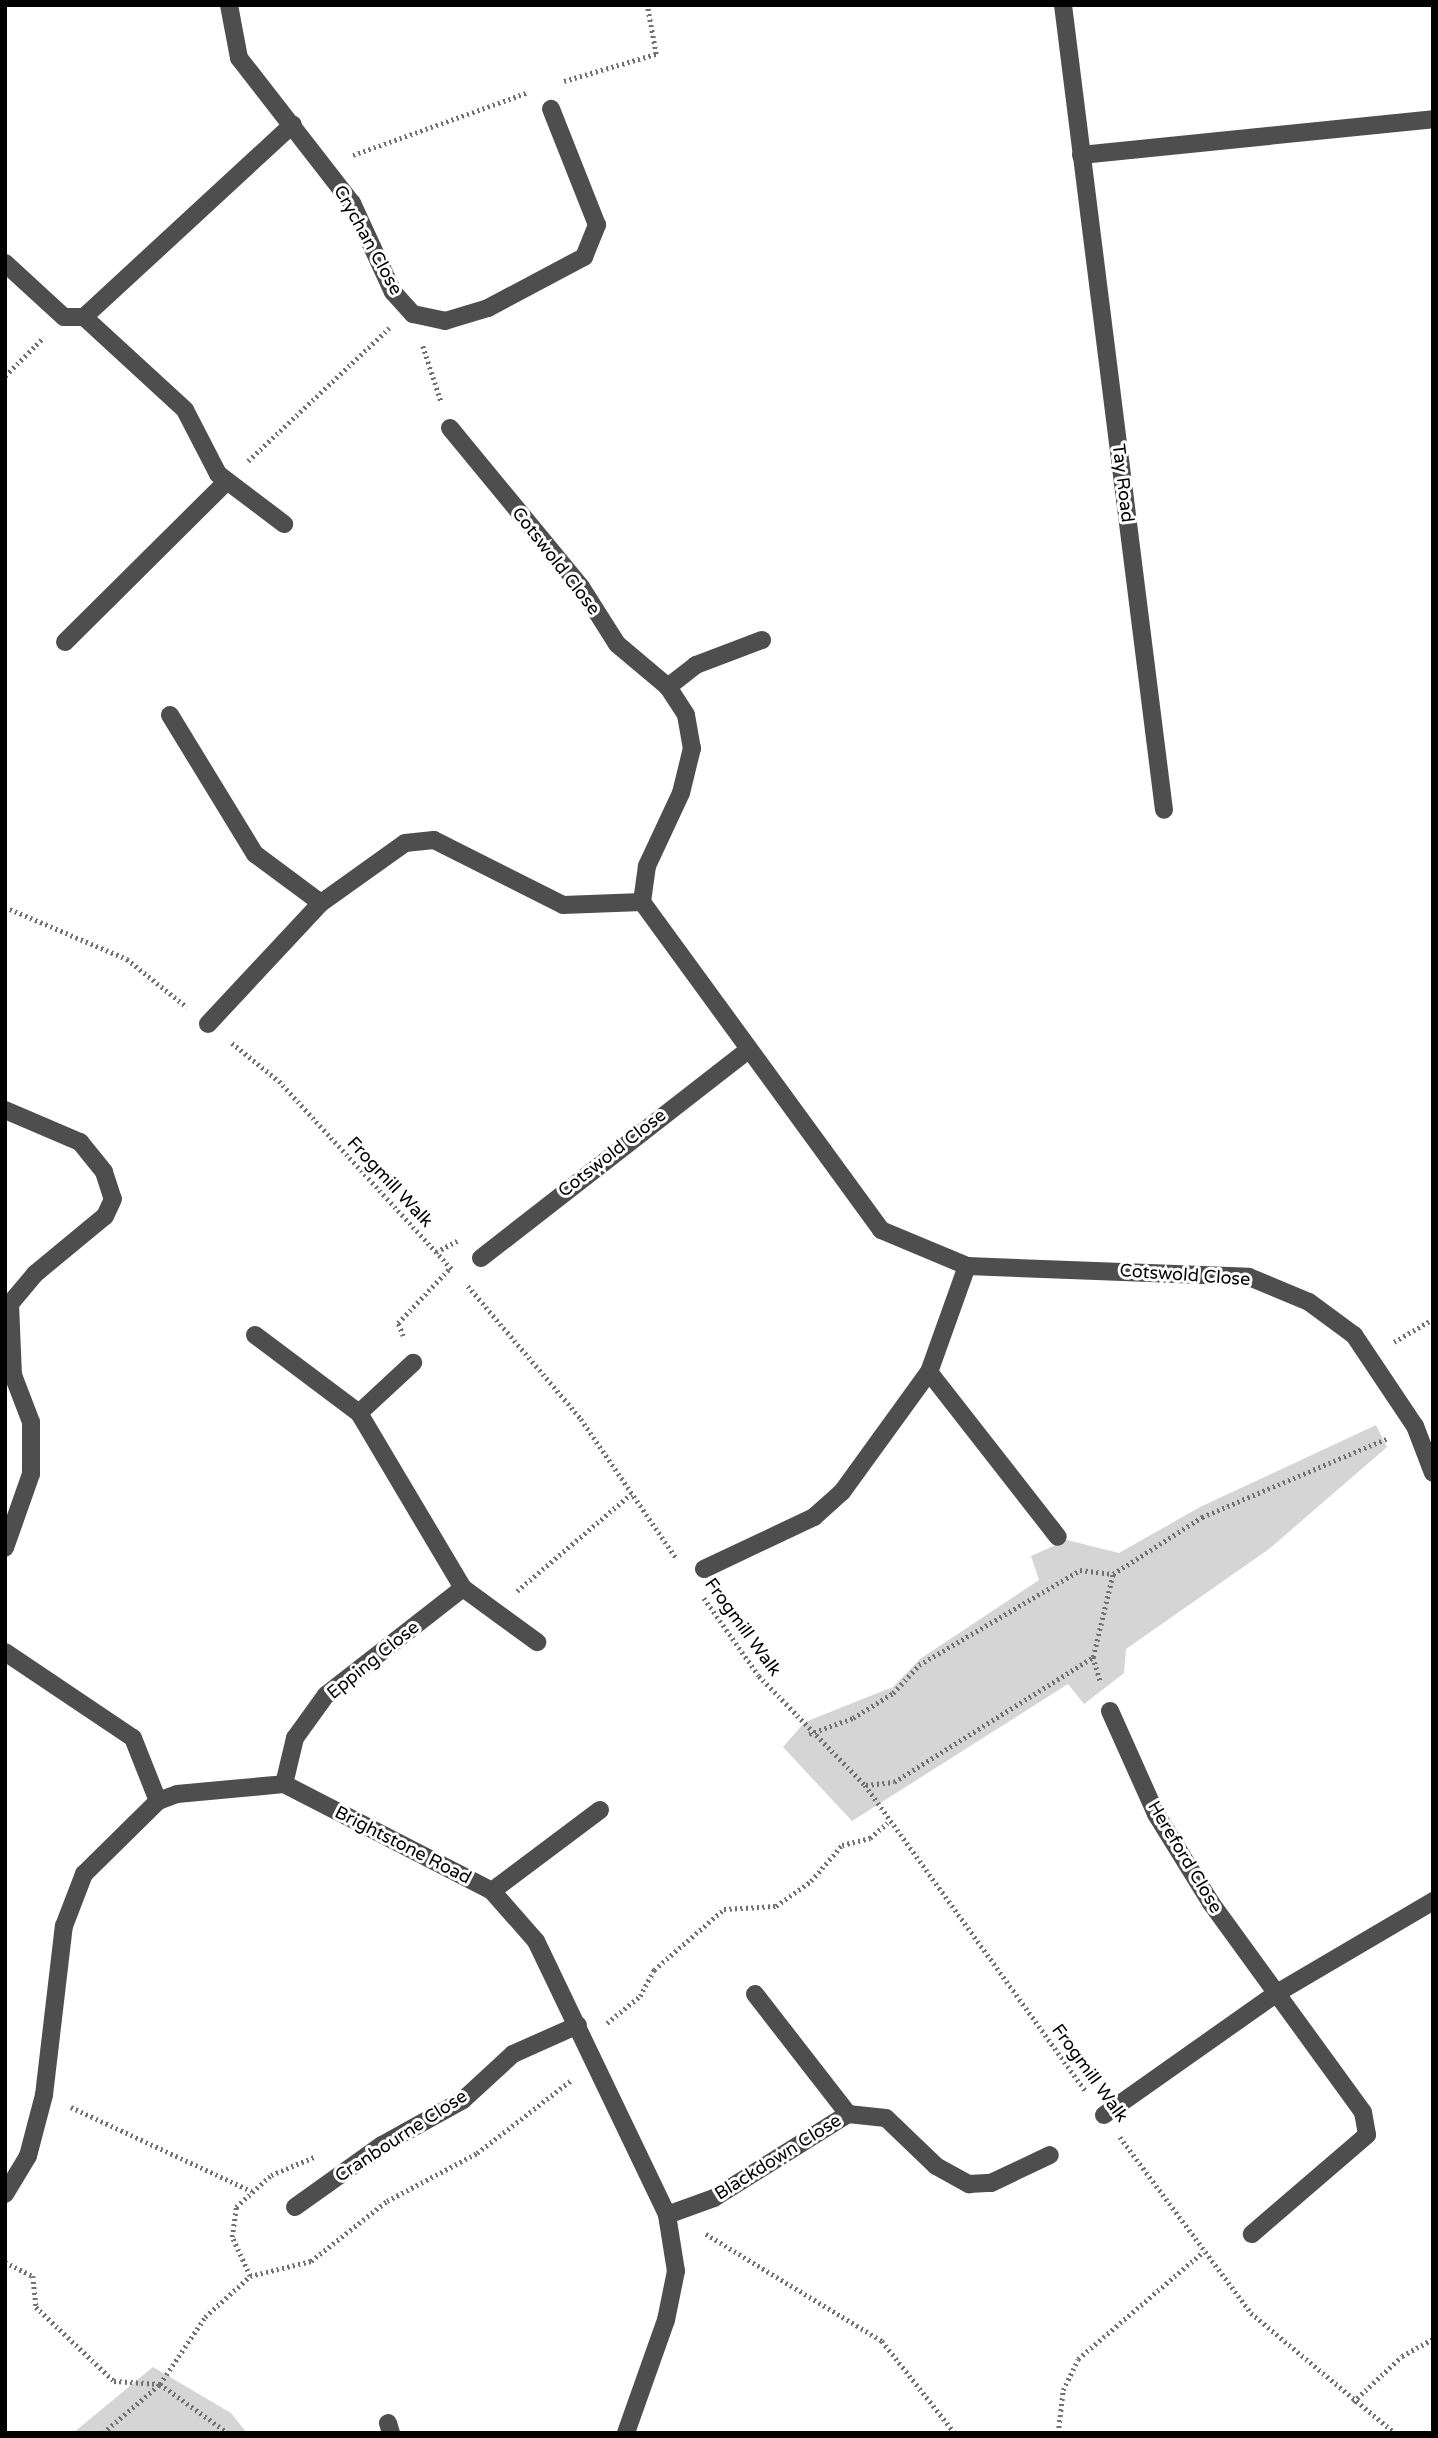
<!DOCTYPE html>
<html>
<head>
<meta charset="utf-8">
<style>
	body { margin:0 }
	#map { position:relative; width:1438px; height:2438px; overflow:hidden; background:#fff; font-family:"Varela Round",sans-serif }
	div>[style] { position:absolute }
	.green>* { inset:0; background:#d5d5d5 }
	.path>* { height:4.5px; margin-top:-2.25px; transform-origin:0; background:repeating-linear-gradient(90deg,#707070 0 2px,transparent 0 5.5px) }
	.minor>* { height:18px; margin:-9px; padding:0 9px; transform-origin:9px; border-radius:9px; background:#4e4e4e }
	span { translate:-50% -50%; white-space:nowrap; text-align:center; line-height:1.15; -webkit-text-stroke:6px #fff; paint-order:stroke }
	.street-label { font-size:18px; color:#000 }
	.frame { position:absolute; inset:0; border:7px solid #000; pointer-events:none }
</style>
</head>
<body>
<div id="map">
	<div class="green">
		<div style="clip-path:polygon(1376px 1425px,1387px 1447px,1269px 1549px,1126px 1649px,1124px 1673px,1084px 1704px,1068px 1684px,852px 1821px,783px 1747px,805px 1722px,893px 1687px,920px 1659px,1039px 1580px,1031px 1556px,1067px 1540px,1119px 1553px,1200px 1507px)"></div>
		<div style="clip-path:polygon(153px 2367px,231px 2413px,247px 2433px,73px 2433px)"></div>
	</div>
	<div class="path">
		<div style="left:564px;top:81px;width:96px;rotate:-16.4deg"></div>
		<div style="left:656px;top:54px;width:50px;rotate:-100.4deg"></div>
		<div style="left:353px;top:155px;width:184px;rotate:-19.7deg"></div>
		<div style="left:423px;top:346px;width:58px;rotate:71.9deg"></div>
		<div style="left:5px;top:376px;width:55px;rotate:-45deg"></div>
		<div style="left:248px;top:461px;width:194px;rotate:-43.3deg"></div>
		<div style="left:5px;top:907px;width:133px;rotate:23.1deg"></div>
		<div style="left:127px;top:959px;width:77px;rotate:38.7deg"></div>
		<div style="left:232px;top:1043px;width:60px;rotate:39deg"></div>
		<div style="left:279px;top:1081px;width:257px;rotate:47.4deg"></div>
		<div style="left:436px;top:1252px;width:24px;rotate:-28deg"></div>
		<div style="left:468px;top:1286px;width:175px;rotate:49.6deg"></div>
		<div style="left:581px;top:1419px;width:170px;rotate:55.6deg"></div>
		<div style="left:403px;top:1336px;width:14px;rotate:-111deg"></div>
		<div style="left:398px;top:1323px;width:76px;rotate:-46.6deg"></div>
		<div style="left:1394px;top:1342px;width:45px;rotate:-30.5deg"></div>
		<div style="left:517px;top:1591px;width:150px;rotate:-40.4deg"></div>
		<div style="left:704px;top:1598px;width:95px;rotate:54.8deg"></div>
		<div style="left:759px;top:1676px;width:152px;rotate:45.8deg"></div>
		<div style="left:865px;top:1785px;width:377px;rotate:54.2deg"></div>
		<div style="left:1093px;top:1657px;width:27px;rotate:73deg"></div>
		<div style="left:809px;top:1734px;width:47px;rotate:-20deg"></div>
		<div style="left:853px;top:1718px;width:47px;rotate:-32deg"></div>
		<div style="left:893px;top:1693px;width:38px;rotate:-47deg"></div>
		<div style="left:919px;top:1665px;width:187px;rotate:-30.5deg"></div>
		<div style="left:1080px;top:1570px;width:33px;rotate:7deg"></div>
		<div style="left:866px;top:1785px;width:28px;rotate:-6deg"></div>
		<div style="left:894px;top:1782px;width:235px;rotate:-32.1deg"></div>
		<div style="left:1093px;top:1657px;width:85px;rotate:-76.5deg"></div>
		<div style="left:1113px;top:1574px;width:106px;rotate:-32.6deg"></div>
		<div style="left:1202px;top:1517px;width:202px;rotate:-23deg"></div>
		<div style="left:607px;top:2023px;width:43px;rotate:-39.3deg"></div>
		<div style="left:640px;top:1996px;width:30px;rotate:-62deg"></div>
		<div style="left:654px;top:1970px;width:93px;rotate:-41.1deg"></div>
		<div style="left:724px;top:1909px;width:52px;rotate:-3.3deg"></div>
		<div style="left:776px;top:1906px;width:43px;rotate:-35.5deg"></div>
		<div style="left:811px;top:1881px;width:48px;rotate:-49.3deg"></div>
		<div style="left:842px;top:1845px;width:29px;rotate:-14deg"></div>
		<div style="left:870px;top:1838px;width:23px;rotate:-41deg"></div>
		<div style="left:71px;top:2107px;width:199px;rotate:25deg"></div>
		<div style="left:1120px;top:2137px;width:219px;rotate:53.3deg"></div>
		<div style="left:1251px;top:2313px;width:187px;rotate:39.8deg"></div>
		<div style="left:706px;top:2234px;width:206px;rotate:31.3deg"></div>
		<div style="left:882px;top:2341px;width:117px;rotate:51.6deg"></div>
		<div style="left:5px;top:2262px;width:31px;rotate:27deg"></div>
		<div style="left:33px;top:2276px;width:31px;rotate:84deg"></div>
		<div style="left:36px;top:2307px;width:108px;rotate:43.5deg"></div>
		<div style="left:114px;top:2381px;width:46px;rotate:3.7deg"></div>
		<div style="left:160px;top:2384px;width:84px;rotate:35.8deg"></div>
		<div style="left:250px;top:2276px;width:43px;rotate:-114.8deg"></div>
		<div style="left:232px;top:2237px;width:30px;rotate:-82deg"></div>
		<div style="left:236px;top:2207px;width:47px;rotate:-42.4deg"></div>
		<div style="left:271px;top:2175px;width:47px;rotate:-22.7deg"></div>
		<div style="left:1353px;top:2402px;width:67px;rotate:-43.2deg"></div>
		<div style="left:1402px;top:2356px;width:35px;rotate:-29deg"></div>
		<div style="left:103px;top:2433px;width:75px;rotate:-40.7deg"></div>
		<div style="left:160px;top:2384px;width:81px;rotate:-56.1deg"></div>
		<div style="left:205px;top:2317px;width:61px;rotate:-42.3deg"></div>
		<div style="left:250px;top:2276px;width:63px;rotate:-13.8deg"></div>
		<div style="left:311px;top:2261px;width:97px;rotate:-38.3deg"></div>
		<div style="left:387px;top:2201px;width:102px;rotate:-28.1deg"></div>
		<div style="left:477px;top:2153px;width:118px;rotate:-37.7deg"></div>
		<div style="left:1058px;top:2433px;width:43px;rotate:-83.4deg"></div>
		<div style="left:1063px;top:2390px;width:34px;rotate:-64deg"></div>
		<div style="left:1078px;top:2359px;width:165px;rotate:-40.6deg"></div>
	</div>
	<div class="minor">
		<div style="left:229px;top:5px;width:54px;rotate:79.3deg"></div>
		<div style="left:239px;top:58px;width:184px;rotate:52.1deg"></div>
		<div style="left:352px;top:203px;width:98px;rotate:65.3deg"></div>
		<div style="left:393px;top:292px;width:30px;rotate:48deg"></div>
		<div style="left:413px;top:314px;width:33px;rotate:12deg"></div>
		<div style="left:445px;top:321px;width:45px;rotate:-16.8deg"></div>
		<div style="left:488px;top:308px;width:109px;rotate:-28deg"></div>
		<div style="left:584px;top:257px;width:35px;rotate:-68deg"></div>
		<div style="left:597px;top:225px;width:125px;rotate:-111.6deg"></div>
		<div style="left:1063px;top:5px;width:811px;rotate:82.85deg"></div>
		<div style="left:1081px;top:155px;width:354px;rotate:-5.8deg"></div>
		<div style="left:5px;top:263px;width:80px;rotate:42.5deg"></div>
		<div style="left:64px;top:317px;width:20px"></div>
		<div style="left:84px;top:317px;width:284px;rotate:-42.7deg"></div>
		<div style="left:84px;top:317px;width:137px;rotate:42.6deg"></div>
		<div style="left:185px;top:410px;width:72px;rotate:62.7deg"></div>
		<div style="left:218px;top:474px;width:83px;rotate:37.1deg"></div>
		<div style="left:450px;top:428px;width:206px;rotate:50.5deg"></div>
		<div style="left:581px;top:587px;width:67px;rotate:57.7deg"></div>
		<div style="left:617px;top:644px;width:67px;rotate:40.1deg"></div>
		<div style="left:762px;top:640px;width:71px;rotate:159.3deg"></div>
		<div style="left:696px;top:665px;width:36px;rotate:142deg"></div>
		<div style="left:668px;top:687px;width:33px;rotate:57deg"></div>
		<div style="left:686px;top:715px;width:34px;rotate:80deg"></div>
		<div style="left:692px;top:748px;width:46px;rotate:103.7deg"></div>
		<div style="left:681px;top:793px;width:81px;rotate:115deg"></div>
		<div style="left:647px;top:866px;width:36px;rotate:98deg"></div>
		<div style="left:642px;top:902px;width:406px;rotate:53.9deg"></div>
		<div style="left:881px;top:1230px;width:93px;rotate:22.7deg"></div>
		<div style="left:967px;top:1266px;width:282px;rotate:2.2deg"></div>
		<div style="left:1249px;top:1277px;width:65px;rotate:22.6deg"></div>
		<div style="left:1309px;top:1302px;width:56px;rotate:36.3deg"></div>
		<div style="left:1354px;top:1335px;width:110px;rotate:56.2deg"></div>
		<div style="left:1415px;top:1426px;width:50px;rotate:69deg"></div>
		<div style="left:65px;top:642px;width:228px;rotate:-44.8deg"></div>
		<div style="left:170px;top:715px;width:163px;rotate:58.6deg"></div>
		<div style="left:255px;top:854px;width:82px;rotate:36.6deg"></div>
		<div style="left:208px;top:1024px;width:166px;rotate:-47deg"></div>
		<div style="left:321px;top:903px;width:103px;rotate:-35.5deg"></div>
		<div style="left:405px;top:843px;width:29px;rotate:-6deg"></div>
		<div style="left:434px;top:840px;width:144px;rotate:26.7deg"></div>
		<div style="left:563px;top:905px;width:79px;rotate:-2.2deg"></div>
		<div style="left:5px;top:1110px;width:82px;rotate:23.1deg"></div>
		<div style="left:80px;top:1142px;width:38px;rotate:51deg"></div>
		<div style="left:104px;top:1172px;width:28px;rotate:72deg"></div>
		<div style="left:113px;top:1199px;width:19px;rotate:115deg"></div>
		<div style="left:105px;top:1216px;width:91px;rotate:140.4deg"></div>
		<div style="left:35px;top:1274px;width:39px;rotate:130deg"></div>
		<div style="left:10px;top:1304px;width:71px;rotate:87.6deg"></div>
		<div style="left:13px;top:1375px;width:50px;rotate:69deg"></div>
		<div style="left:31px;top:1422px;width:52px;rotate:90deg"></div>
		<div style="left:31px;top:1474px;width:78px;rotate:109.4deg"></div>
		<div style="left:481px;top:1258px;width:336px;rotate:-37.9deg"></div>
		<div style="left:967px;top:1266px;width:113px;rotate:109.7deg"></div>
		<div style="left:929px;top:1372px;width:209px;rotate:52deg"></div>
		<div style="left:255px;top:1335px;width:130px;rotate:36.9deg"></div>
		<div style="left:359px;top:1413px;width:204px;rotate:59.3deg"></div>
		<div style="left:463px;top:1588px;width:174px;rotate:142deg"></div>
		<div style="left:326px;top:1695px;width:53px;rotate:125.8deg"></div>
		<div style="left:295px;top:1738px;width:47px;rotate:103.4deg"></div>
		<div style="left:359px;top:1413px;width:74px;rotate:-42.8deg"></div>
		<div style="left:704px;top:1569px;width:122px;rotate:-25.3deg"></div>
		<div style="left:814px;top:1517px;width:38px;rotate:-42deg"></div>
		<div style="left:842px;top:1492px;width:148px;rotate:-54.1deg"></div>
		<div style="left:463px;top:1588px;width:92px;rotate:36.1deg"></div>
		<div style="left:5px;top:1652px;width:154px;rotate:33.9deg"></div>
		<div style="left:133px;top:1738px;width:68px;rotate:68.4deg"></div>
		<div style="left:1110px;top:1711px;width:113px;rotate:65.9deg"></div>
		<div style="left:1156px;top:1814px;width:105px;rotate:58.3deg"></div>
		<div style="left:1211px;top:1903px;width:258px;rotate:54deg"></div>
		<div style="left:1363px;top:2112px;width:23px;rotate:80deg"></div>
		<div style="left:1367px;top:2135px;width:152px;rotate:139.3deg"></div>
		<div style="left:492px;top:1891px;width:135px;rotate:-36.9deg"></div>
		<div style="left:755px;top:1994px;width:152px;rotate:52.2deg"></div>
		<div style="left:848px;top:2114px;width:38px;rotate:6deg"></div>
		<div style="left:886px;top:2118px;width:69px;rotate:43.8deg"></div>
		<div style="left:936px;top:2166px;width:38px;rotate:29deg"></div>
		<div style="left:969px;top:2184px;width:22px;rotate:-3deg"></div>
		<div style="left:991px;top:2183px;width:65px;rotate:-25.4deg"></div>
		<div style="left:1104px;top:2115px;width:212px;rotate:-35.2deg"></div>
		<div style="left:1277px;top:1993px;width:181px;rotate:-30.5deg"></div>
		<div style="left:5px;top:2194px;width:44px;rotate:-58.8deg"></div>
		<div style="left:28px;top:2156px;width:63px;rotate:-75.3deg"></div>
		<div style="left:44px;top:2095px;width:170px;rotate:-83.3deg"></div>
		<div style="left:64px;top:1926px;width:56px;rotate:-69deg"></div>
		<div style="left:84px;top:1874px;width:104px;rotate:-44.6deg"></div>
		<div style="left:158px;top:1801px;width:20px;rotate:-20deg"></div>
		<div style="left:177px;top:1794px;width:107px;rotate:-5.3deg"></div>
		<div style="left:284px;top:1784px;width:234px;rotate:27.2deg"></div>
		<div style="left:492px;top:1891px;width:67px;rotate:48.7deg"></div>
		<div style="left:536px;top:1941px;width:304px;rotate:64.4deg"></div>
		<div style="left:667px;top:2215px;width:57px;rotate:80.9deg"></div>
		<div style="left:676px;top:2271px;width:50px;rotate:101.5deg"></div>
		<div style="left:666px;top:2320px;width:120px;rotate:109.5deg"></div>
		<div style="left:295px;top:2207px;width:107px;rotate:-35.5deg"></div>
		<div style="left:382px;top:2145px;width:93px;rotate:-29.1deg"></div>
		<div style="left:463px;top:2100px;width:68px;rotate:-42.6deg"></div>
		<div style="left:513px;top:2054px;width:71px;rotate:-24deg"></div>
		<div style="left:667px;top:2215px;width:50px;rotate:-19.9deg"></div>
		<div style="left:714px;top:2198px;width:158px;rotate:-32.1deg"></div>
		<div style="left:388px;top:2423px;width:10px;rotate:73deg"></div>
	</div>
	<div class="street-label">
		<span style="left:368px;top:240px;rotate:61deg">Crychan Close</span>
		<span style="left:1123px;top:483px;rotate:83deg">Tay Road</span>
		<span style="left:556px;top:561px;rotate:52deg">Cotswold Close</span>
		<span style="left:612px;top:1153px;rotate:-38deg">Cotswold Close</span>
		<span style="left:390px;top:1182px;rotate:47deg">Frogmill Walk</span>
		<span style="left:1185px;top:1275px;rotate:4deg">Cotswold Close</span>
		<span style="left:743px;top:1627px;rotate:54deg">Frogmill Walk</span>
		<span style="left:373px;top:1660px;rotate:-39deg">Epping Close</span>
		<span style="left:403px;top:1845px;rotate:27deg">Brightstone Road</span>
		<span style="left:1185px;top:1857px;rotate:59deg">Hereford Close</span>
		<span style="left:1090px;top:2073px;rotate:54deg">Frogmill Walk</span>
		<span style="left:401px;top:2136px;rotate:-33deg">Cranbourne Close</span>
		<span style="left:778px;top:2157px;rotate:-32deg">Blackdown Close</span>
	</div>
	<div class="frame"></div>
</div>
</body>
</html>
